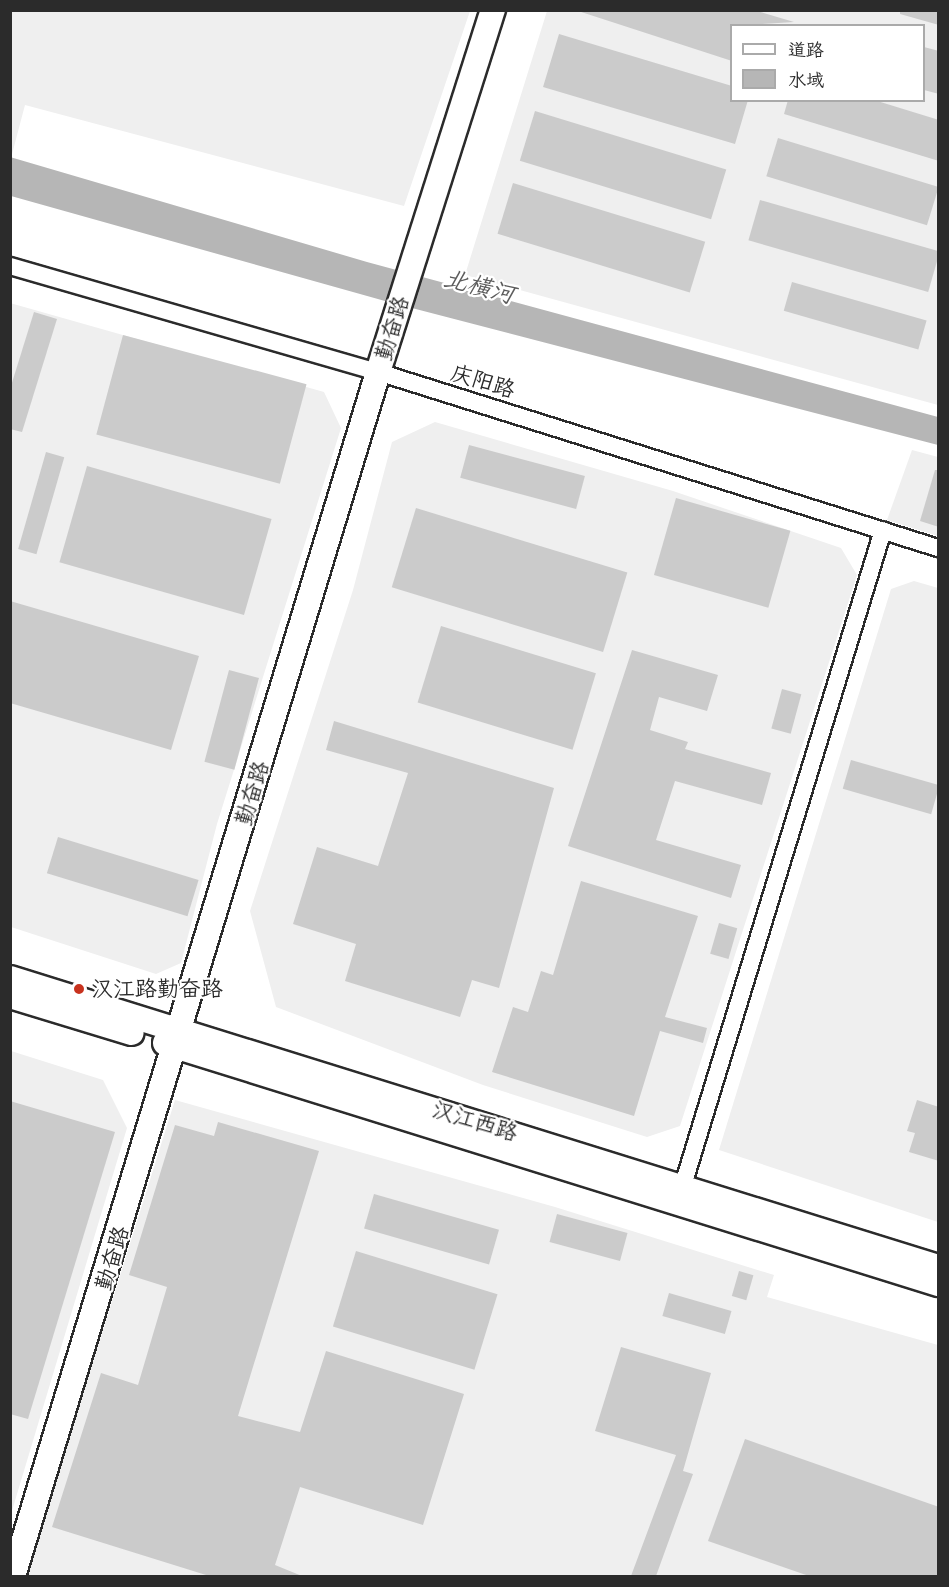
<!DOCTYPE html>
<html>
<head>
<meta charset="utf-8">
<style>
	body { margin:0 }
	#map { position:relative; width:949px; height:1587px; overflow:hidden; background:#fff; font-family:"Shantell Sans","LXGW WenKai TC",sans-serif }
	div>[style] { position:absolute }
	.built>* { inset:0; background:#efefef }
	.water>* { inset:0; background:#b6b6b6 }
	.building>* { inset:0; background:#cbcbcb; transform-origin:0 0 }
	.roads { filter:drop-shadow(2px 0 #2b2b2b) drop-shadow(-2px 0 #2b2b2b) drop-shadow(0 2px #2b2b2b) drop-shadow(0 -2px #2b2b2b) }
	.street>* { height:16px; margin:-8px; padding:0 8px; transform-origin:8px; border-radius:8px; background:#fff }
	.secondary>* { height:24px; margin:-12px; padding:0 12px; transform-origin:12px; border-radius:12px; background:#fff }
	.dots>* { width:16px; height:16px; translate:-50% -50%; box-sizing:border-box; border:3px solid #fff; border-radius:50% }
	span { translate:-50% -50%; white-space:nowrap; text-align:center; line-height:1.15; -webkit-text-stroke:4.5px #fff; paint-order:stroke }
	.street-label { font-size:22px; color:#2b2b2b }
	.poi-label { font-size:22px; color:#2b2b2b }
	.left { translate:0 -50%; text-align:left }
	.water-label { font-size:24px; color:#5c5c5c; font-style:italic }
	.frame { position:absolute; inset:0; border:12px solid #2b2b2b; pointer-events:none }
	.legend { position:absolute; left:730px; top:24px; width:195px; height:78px; box-sizing:border-box; background:#fff; border:2px solid #aaa; margin:0; padding:8px 10px; list-style:none; font-size:18px; color:#2b2b2b }
	.legend li { display:flex; align-items:center; gap:12px; height:30px }
	.legend b { width:30px; border:2px solid #aaa }
</style>
</head>
<body>
<div id="map">
	<div class="built">
		<div style="clip-path:polygon(11px 11px,470px 11px,404px 206px,25px 105px,11px 158px)"></div>
		<div style="clip-path:polygon(evenodd,547px 11px,938px 11px,938px 405px,465px 275px,547px 11px,732px 26px,924px 26px,924px 100px,732px 100px,732px 26px)"></div>
		<div style="clip-path:polygon(10px 303px,324px 392px,341px 428px,217px 824px,181px 963px,156px 974px,11px 927px)"></div>
		<div style="clip-path:polygon(435px 422px,673px 491px,841px 548px,857px 575px,680px 1126px,647px 1137px,483px 1085px,276px 1007px,250px 911px,353px 590px,392px 442px)"></div>
		<div style="clip-path:polygon(912px 450px,938px 457px,938px 536px,887px 520px)"></div>
		<div style="clip-path:polygon(914px 581px,938px 588px,938px 1222px,719px 1150px,891px 589px)"></div>
		<div style="clip-path:polygon(11px 1051px,103px 1080px,127px 1128px,11px 1514px)"></div>
		<div style="clip-path:polygon(175px 1100px,555px 1207px,774px 1275px,767px 1297px,938px 1345px,938px 1576px,26px 1576px)"></div>
	</div>
	<div class="water">
		<div style="clip-path:polygon(10px 157px,367px 262px,938px 417px,938px 445px,385px 301px,11px 196px)"></div>
	</div>
	<div class="building">
		<div style="clip-path:polygon(575px 10px,754px 10px,794px 22px,732px 26px,732px 61px)"></div>
		<div style="clip-path:polygon(900px 10px,939px 10px,939px 25px,900px 14px)"></div>
		<div style="clip-path:polygon(559px 34px,732px 86px,732px 100px,748px 100px,735px 144px,543px 87px)"></div>
		<div style="clip-path:polygon(924px 47px,939px 51px,939px 94px,924px 90px)"></div>
		<div style="clip-path:polygon(788px 100px,874px 100px,939px 120px,939px 161px,784px 114px)"></div>
		<div style="left:535px;top:111px;width:200px;height:52px;rotate:17deg"></div>
		<div style="left:778px;top:138px;width:168px;height:40px;rotate:17deg"></div>
		<div style="left:513px;top:183px;width:201px;height:53px;rotate:17deg"></div>
		<div style="left:760px;top:200px;width:187px;height:42px;rotate:16deg"></div>
		<div style="left:792px;top:282px;width:140px;height:30px;rotate:16deg"></div>
		<div style="clip-path:polygon(34px 312px,57px 319px,22px 432px,10px 429px,10px 389px)"></div>
		<div style="left:123px;top:335px;width:190px;height:103px;rotate:15deg"></div>
		<div style="left:469px;top:445px;width:120px;height:34px;rotate:15deg"></div>
		<div style="left:46px;top:452px;width:19px;height:101px;rotate:16deg"></div>
		<div style="left:87px;top:466px;width:192px;height:100px;rotate:16deg"></div>
		<div style="clip-path:polygon(935px 470px,939px 470px,939px 527px,920px 521px)"></div>
		<div style="left:676px;top:498px;width:119px;height:80px;rotate:16deg"></div>
		<div style="left:416px;top:508px;width:221px;height:83px;rotate:17deg"></div>
		<div style="clip-path:polygon(10px 601px,199px 656px,171px 750px,10px 703px)"></div>
		<div style="left:441px;top:626px;width:162px;height:80px;rotate:17deg"></div>
		<div style="clip-path:polygon(632px 650px,718px 675px,707px 711px,659px 697px,650px 730px,688px 742px,685px 749px,771px 773px,762px 805px,675px 781px,656px 840px,741px 865px,731px 898px,568px 846px)"></div>
		<div style="left:229px;top:670px;width:31px;height:95px;rotate:15deg"></div>
		<div style="left:782px;top:689px;width:20px;height:41px;rotate:15deg"></div>
		<div style="clip-path:polygon(334px 721px,554px 788px,499px 988px,472px 980px,460px 1017px,345px 981px,356px 944px,293px 924px,317px 847px,378px 866px,408px 773px,326px 750px)"></div>
		<div style="left:851px;top:760px;width:92px;height:30px;rotate:16deg"></div>
		<div style="left:58px;top:837px;width:147px;height:38px;rotate:17deg"></div>
		<div style="clip-path:polygon(581px 881px,698px 916px,665px 1017px,707px 1028px,703px 1043px,660px 1031px,634px 1116px,492px 1072px,513px 1007px,528px 1012px,541px 971px,553px 975px)"></div>
		<div style="left:719px;top:923px;width:19px;height:32px;rotate:16deg"></div>
		<div style="clip-path:polygon(917px 1100px,939px 1107px,939px 1161px,909px 1152px,915px 1133px,907px 1131px)"></div>
		<div style="clip-path:polygon(10px 1101px,115px 1132px,28px 1419px,10px 1414px)"></div>
		<div style="clip-path:polygon(218px 1122px,319px 1151px,238px 1416px,300px 1432px,326px 1351px,464px 1394px,423px 1525px,300px 1487px,275px 1565px,302px 1576px,206px 1575px,52px 1527px,101px 1373px,138px 1385px,167px 1287px,129px 1275px,175px 1125px,214px 1136px)"></div>
		<div style="left:374px;top:1194px;width:130px;height:36px;rotate:16deg"></div>
		<div style="left:557px;top:1214px;width:73px;height:29px;rotate:15deg"></div>
		<div style="left:356px;top:1251px;width:148px;height:79px;rotate:17deg"></div>
		<div style="left:739px;top:1271px;width:15px;height:26px;rotate:16deg"></div>
		<div style="left:669px;top:1293px;width:65px;height:24px;rotate:16deg"></div>
		<div style="clip-path:polygon(621px 1347px,711px 1373px,683px 1471px,693px 1474px,656px 1576px,631px 1576px,676px 1455px,595px 1431px)"></div>
		<div style="clip-path:polygon(745px 1439px,939px 1507px,939px 1576px,809px 1576px,708px 1541px)"></div>
	</div>
	<div class="roads">
		<div class="street">
			<div style="left:10px;top:266px;width:383px;rotate:16.1deg"></div>
			<div style="left:378px;top:372px;width:587px;rotate:17.45deg"></div>
			<div style="left:680px;top:1195px;width:695px;rotate:-73.02deg"></div>
		</div>
		<div class="secondary">
			<div style="left:10px;top:978px;width:972px;rotate:17.3deg"></div>
			<div style="left:10px;top:996px;width:127px;rotate:16.9deg"></div>
			<div style="left:165px;top:1043px;width:810px;rotate:17.32deg"></div>
			<div style="left:13px;top:1576px;width:1258px;rotate:-73.13deg"></div>
			<div style="left:378px;top:372px;width:380px;rotate:-72.4deg"></div>
		</div>
	</div>
	<div class="dots">
		<div style="left:79px;top:989px;background:#c8321e"></div>
	</div>
	<div class="street-label">
		<span style="left:392px;top:328px;rotate:-73deg">勤奋路</span>
		<span style="left:483px;top:381px;rotate:17deg">庆阳路</span>
		<span style="left:252px;top:793px;rotate:-73deg">勤奋路</span>
		<span style="left:475px;top:1121px;rotate:17deg">汉江西路</span>
		<span style="left:112px;top:1258px;rotate:-73deg">勤奋路</span>
	</div>
	<div class="poi-label">
		<span class="left" style="left:91px;top:989px">汉江路勤奋路</span>
	</div>
	<div class="water-label">
		<span style="left:479px;top:287px;rotate:15deg">北横河</span>
	</div>
	<div class="frame"></div>
	<ul class="legend">
	<li><b style="height:8px;background:#fff"></b>道路</li>
	<li><b style="height:16px;background:#b6b6b6"></b>水域</li>
	</ul>
</div>
</body>
</html>
